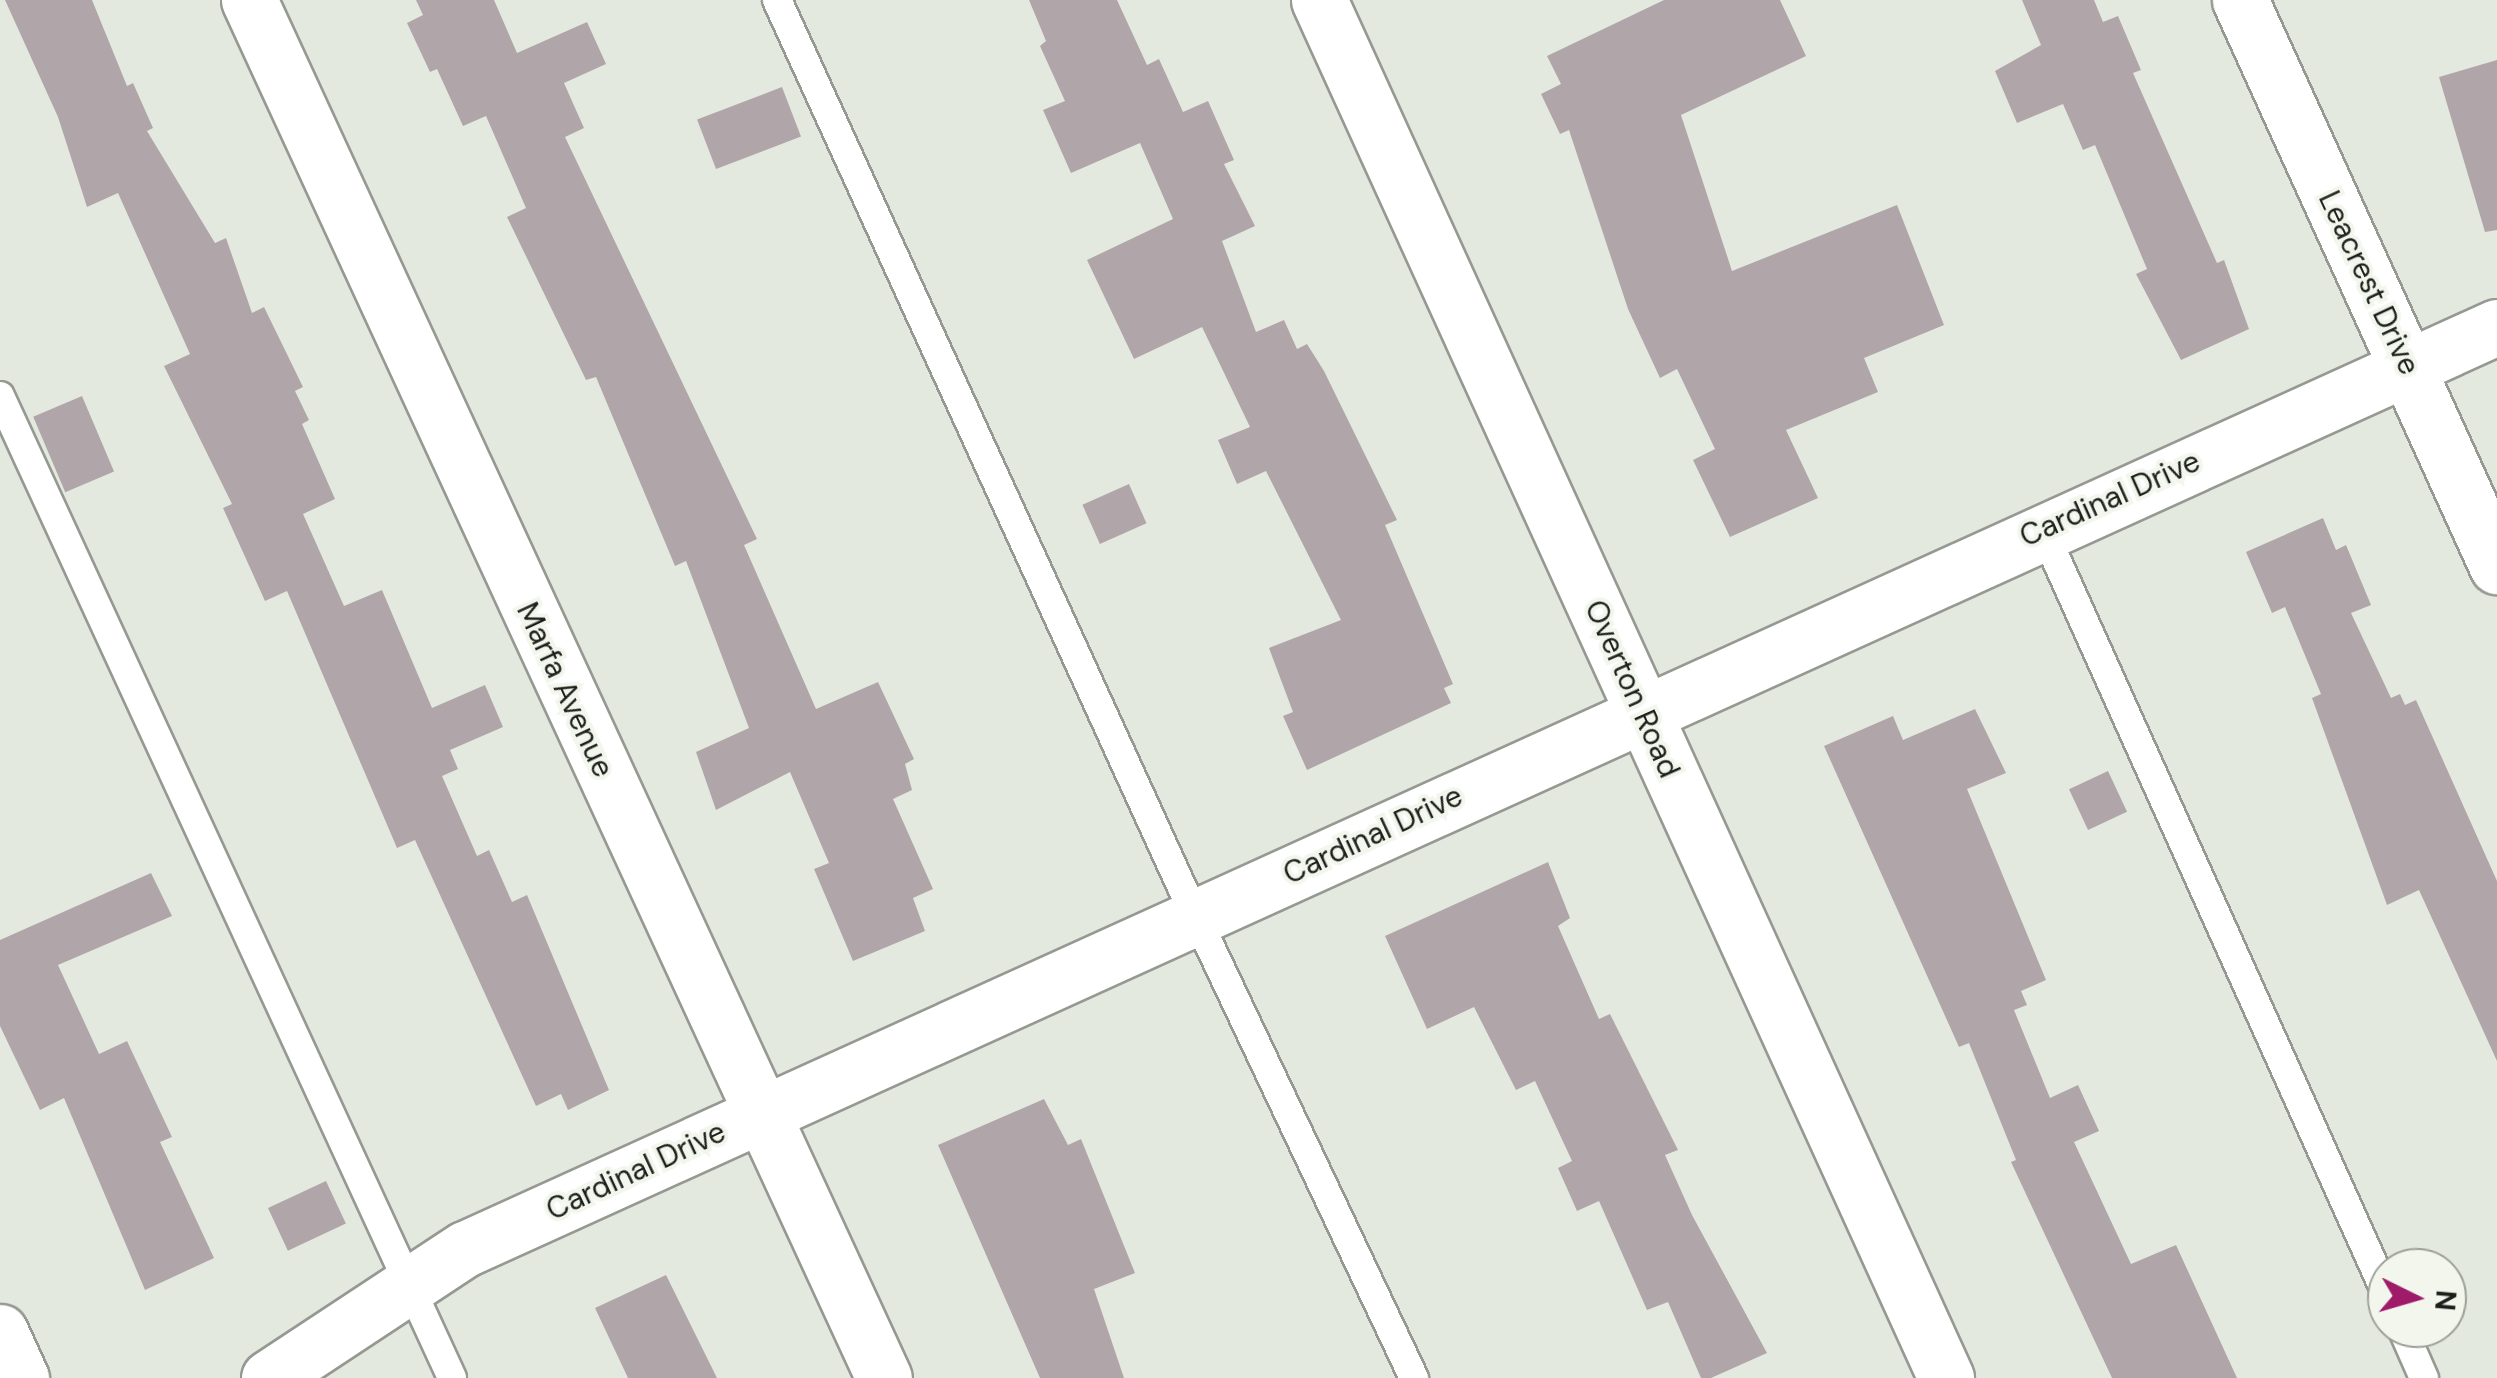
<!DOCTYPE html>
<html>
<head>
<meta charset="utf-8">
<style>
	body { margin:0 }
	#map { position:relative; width:2497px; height:1378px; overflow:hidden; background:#e4e9e0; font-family:"DM Sans",sans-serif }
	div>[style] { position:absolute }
	.building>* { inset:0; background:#b0a6aa; transform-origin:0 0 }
	.roads { filter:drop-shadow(2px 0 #959991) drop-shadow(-2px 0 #959991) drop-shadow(0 2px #959991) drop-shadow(0 -2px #959991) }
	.lane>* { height:28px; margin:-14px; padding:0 14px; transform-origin:14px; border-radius:14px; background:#fff }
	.street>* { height:55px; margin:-27.5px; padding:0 27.5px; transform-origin:27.5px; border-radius:27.5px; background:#fff }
	.secondary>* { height:55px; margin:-27.5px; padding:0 27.5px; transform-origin:27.5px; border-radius:27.5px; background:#fff }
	span { translate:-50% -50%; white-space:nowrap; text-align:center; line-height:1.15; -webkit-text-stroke:8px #f2f6ed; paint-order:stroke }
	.street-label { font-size:30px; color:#1d1f1b }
	.north { position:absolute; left:2367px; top:1248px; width:100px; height:100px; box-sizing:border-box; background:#f2f6ed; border:2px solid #9da099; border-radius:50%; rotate:95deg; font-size:28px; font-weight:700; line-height:40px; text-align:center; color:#1d1f1b }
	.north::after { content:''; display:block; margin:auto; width:35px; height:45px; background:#9f1b6a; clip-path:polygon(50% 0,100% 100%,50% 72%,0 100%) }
</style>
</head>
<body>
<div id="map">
	<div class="building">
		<div style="clip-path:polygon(5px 0,92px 0,127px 86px,133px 83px,153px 128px,147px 131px,215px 243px,226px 238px,252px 313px,264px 307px,303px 387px,295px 391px,309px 420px,302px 424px,335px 499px,303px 514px,344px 606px,382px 590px,432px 708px,485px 685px,503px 727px,450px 750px,458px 769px,442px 776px,477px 856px,489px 850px,512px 902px,527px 895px,609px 1090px,568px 1110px,561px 1094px,536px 1106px,415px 840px,397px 848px,287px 591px,265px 601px,223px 508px,232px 504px,164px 366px,190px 354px,118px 193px,87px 207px,58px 117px)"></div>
		<div style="clip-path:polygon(416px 0,494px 0,517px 53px,587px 22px,606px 64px,564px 83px,584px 128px,565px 137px,757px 539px,744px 545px,816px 709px,878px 682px,914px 759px,905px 764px,912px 790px,893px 799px,933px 889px,913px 898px,925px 931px,853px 961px,814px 869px,829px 863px,790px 772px,716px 810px,696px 752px,749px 728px,686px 561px,675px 566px,596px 377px,586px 380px,507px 217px,526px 208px,486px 116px,463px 126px,437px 69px,430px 72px,407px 23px,423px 15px)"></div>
		<div style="clip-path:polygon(1029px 0,1117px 0,1147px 65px,1159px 59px,1183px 112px,1208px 101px,1234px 160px,1224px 164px,1255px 226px,1222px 241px,1256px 332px,1284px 320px,1297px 349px,1307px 344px,1324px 371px,1397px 520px,1385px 525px,1453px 684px,1444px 688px,1451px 703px,1307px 770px,1283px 716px,1293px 712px,1269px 648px,1341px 620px,1266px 471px,1237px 484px,1218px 440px,1250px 427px,1202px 327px,1134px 359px,1087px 260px,1173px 219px,1140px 143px,1071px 173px,1043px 110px,1065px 101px,1040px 46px,1046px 41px)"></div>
		<div style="clip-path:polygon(1664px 0,1780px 0,1806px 56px,1681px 115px,1732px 271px,1897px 205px,1944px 325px,1864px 358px,1878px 392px,1786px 430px,1818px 498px,1730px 537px,1693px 460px,1715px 449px,1677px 369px,1660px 378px,1628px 309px,1569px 130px,1560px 134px,1541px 94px,1561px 84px,1547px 56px)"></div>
		<div style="clip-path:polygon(2022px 0,2094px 0,2103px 22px,2118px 16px,2141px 70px,2133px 73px,2217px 263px,2224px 260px,2249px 329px,2181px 360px,2136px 274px,2147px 269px,2095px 145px,2083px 150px,2063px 104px,2017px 123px,1995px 71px,2041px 45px)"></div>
		<div style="clip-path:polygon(2497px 60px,2497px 230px,2485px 232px,2439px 77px)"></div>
		<div style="left:782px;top:87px;width:53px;height:91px;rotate:69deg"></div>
		<div style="left:82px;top:396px;width:82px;height:53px;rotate:67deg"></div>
		<div style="left:1129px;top:484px;width:43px;height:51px;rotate:66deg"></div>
		<div style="clip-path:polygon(2323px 518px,2336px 550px,2346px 545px,2371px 605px,2351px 613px,2391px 698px,2400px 694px,2405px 705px,2416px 700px,2497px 881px,2497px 1061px,2419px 890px,2387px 905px,2312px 698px,2321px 694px,2285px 607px,2272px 613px,2246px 552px)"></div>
		<div style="clip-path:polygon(1975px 709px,2006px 773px,1967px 789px,2046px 980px,2021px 991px,2027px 1005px,2014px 1010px,2050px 1098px,2078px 1085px,2099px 1131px,2074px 1142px,2131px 1264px,2176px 1245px,2237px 1378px,2112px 1378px,2011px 1162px,2016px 1160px,1969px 1043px,1959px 1047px,1824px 746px,1893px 716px,1903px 740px)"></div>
		<div style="left:2108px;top:771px;width:45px;height:43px;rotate:65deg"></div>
		<div style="clip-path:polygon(1548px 862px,1570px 918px,1558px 926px,1599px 1019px,1610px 1014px,1678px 1150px,1665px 1155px,1692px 1215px,1767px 1353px,1711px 1378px,1701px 1378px,1668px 1302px,1647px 1310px,1599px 1201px,1577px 1211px,1558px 1168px,1572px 1161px,1535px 1081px,1516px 1090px,1474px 1007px,1427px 1029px,1385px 936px)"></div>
		<div style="clip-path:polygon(151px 873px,172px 916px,58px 965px,99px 1054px,127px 1041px,172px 1137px,160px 1142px,214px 1258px,145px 1290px,64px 1098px,40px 1110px,0 1026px,0 940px)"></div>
		<div style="clip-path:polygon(1044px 1099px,1068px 1145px,1081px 1139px,1135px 1273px,1094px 1289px,1124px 1378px,1040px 1378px,938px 1145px)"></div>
		<div style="left:326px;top:1181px;width:47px;height:64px;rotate:65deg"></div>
		<div style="clip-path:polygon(666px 1275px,717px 1378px,628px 1378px,595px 1308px)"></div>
	</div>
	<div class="roads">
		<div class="lane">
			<div style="left:777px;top:0;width:971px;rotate:65.47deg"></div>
			<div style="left:1180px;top:883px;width:548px;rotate:64.7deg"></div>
			<div style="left:0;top:396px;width:1081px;rotate:65.28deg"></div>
			<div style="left:2042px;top:528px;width:841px;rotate:65.78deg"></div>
			<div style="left:2402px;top:1328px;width:55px;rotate:66.3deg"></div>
		</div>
		<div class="street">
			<div style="left:249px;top:0;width:1517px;rotate:65.26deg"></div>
			<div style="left:2240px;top:0;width:622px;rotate:65.58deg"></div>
			<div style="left:0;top:1332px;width:51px;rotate:65.5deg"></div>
			<div style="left:269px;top:1378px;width:235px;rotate:-33.4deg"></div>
			<div style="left:465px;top:1249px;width:2231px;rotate:-24.41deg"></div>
		</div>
		<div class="secondary">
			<div style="left:1319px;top:0;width:1514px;rotate:65.53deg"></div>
		</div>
	</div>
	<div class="street-label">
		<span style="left:2369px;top:283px;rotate:65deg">Leacrest Drive</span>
		<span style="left:2110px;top:499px;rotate:-24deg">Cardinal Drive</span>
		<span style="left:1632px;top:689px;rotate:66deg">Overton Road</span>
		<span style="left:565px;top:690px;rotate:65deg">Marfa Avenue</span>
		<span style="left:1373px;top:835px;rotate:-25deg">Cardinal Drive</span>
		<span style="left:636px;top:1171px;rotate:-25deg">Cardinal Drive</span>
	</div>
	<div class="north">N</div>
</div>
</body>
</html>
